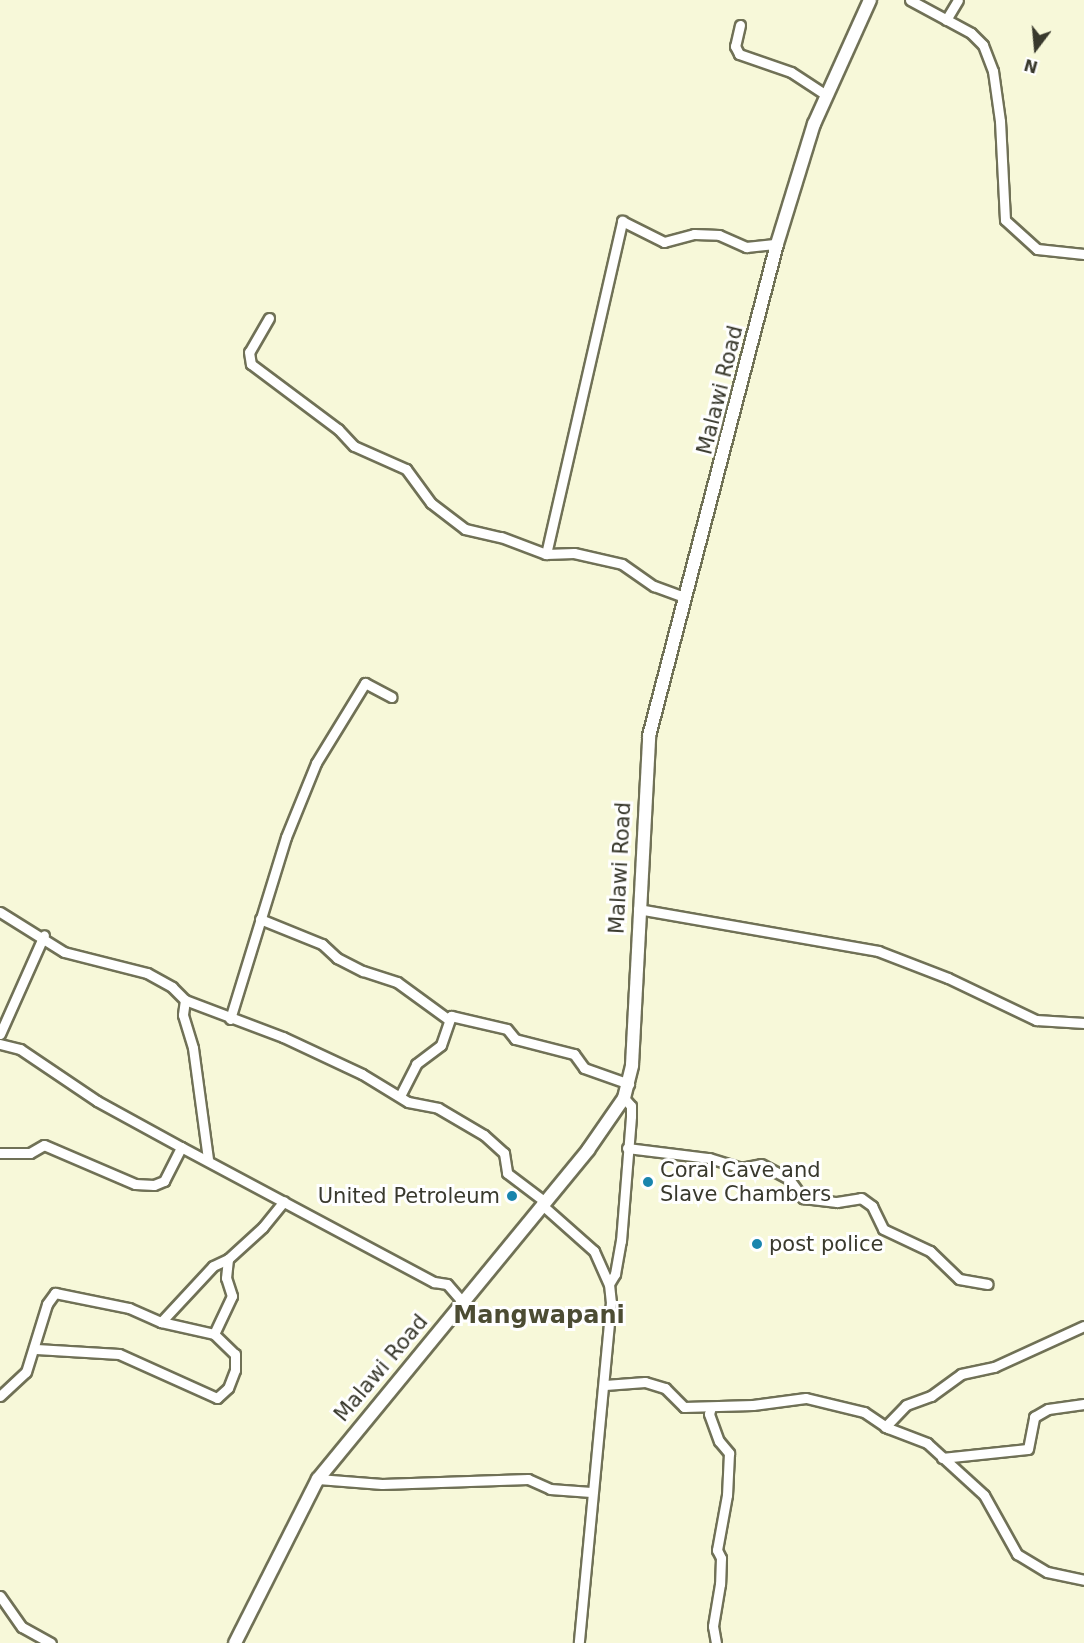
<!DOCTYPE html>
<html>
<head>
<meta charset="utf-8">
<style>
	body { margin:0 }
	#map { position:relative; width:1084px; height:1643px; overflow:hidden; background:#f7f8d9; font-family:"DejaVu Sans",sans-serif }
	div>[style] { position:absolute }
	.roads { filter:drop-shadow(2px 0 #707156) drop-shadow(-2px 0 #707156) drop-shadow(0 2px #707156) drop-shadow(0 -2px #707156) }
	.minor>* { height:9px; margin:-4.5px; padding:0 4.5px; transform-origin:4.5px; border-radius:4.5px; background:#fff }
	.major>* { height:12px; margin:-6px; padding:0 6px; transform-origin:6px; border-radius:6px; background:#fff }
	.dots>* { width:16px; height:16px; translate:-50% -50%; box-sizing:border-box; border:3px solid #fff; border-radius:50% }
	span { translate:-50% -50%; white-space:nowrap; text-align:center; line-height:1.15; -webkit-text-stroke:6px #fff; paint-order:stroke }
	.street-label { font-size:21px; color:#39392d }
	.poi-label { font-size:21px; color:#39392d }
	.left { translate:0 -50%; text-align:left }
	.right { translate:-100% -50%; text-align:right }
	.quarter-label { font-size:24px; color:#4c4c33; font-weight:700 }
	.north { position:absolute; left:1006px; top:18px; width:60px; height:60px; -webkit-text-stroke:4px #fff; paint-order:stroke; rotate:196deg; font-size:16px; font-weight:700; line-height:24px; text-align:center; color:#39392d }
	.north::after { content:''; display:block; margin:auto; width:21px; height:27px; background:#39392d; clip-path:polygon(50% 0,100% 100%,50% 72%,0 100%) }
</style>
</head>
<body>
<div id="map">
	<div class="roads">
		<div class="minor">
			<div style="left:910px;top:0;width:69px;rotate:28.4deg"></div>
			<div style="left:971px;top:33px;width:17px;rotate:45deg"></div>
			<div style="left:983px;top:45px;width:28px;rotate:69deg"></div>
			<div style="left:993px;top:71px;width:50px;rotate:82deg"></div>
			<div style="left:1000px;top:121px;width:99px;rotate:87.1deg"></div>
			<div style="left:1005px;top:220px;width:43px;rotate:42.2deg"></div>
			<div style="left:1037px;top:249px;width:47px;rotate:6.1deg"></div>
			<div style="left:946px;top:20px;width:23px;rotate:-59deg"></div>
			<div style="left:740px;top:25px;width:22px;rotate:103deg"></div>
			<div style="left:735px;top:46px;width:9px;rotate:63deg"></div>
			<div style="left:739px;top:54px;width:55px;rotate:19.1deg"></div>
			<div style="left:791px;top:72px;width:42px;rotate:33.3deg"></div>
			<div style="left:269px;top:318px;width:39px;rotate:120deg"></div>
			<div style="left:249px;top:352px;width:12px;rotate:81deg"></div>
			<div style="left:251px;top:364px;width:109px;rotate:36.8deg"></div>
			<div style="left:338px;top:429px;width:23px;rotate:47deg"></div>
			<div style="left:354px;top:446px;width:57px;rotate:23.9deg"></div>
			<div style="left:406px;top:469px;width:42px;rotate:53.7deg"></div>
			<div style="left:431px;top:503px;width:43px;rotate:37.4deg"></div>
			<div style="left:465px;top:529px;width:37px;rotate:13deg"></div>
			<div style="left:501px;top:537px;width:48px;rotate:20.7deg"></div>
			<div style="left:546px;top:554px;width:28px;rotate:-2deg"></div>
			<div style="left:574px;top:553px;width:49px;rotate:12.9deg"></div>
			<div style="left:622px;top:564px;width:39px;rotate:35deg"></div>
			<div style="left:654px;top:586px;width:32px;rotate:20deg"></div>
			<div style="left:546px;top:554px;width:342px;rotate:-77.1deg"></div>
			<div style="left:622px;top:221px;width:47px;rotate:26.6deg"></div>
			<div style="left:664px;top:242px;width:31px;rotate:-15deg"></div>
			<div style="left:694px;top:234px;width:25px;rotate:2deg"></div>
			<div style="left:719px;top:235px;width:30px;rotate:24deg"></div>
			<div style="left:746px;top:247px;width:31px;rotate:-6deg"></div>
			<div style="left:638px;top:909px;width:244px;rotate:9.9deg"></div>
			<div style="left:878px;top:951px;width:75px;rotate:21.1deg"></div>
			<div style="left:948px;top:978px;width:98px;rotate:25.5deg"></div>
			<div style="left:1036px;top:1020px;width:48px;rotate:3.6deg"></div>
			<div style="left:0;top:912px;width:75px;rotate:32deg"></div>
			<div style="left:64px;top:952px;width:86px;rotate:14.2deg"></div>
			<div style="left:147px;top:973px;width:29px;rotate:29deg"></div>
			<div style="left:172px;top:987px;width:18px;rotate:45deg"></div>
			<div style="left:185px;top:1000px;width:105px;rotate:20.7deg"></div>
			<div style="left:283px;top:1037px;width:87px;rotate:25.1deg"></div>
			<div style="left:362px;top:1074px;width:54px;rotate:31.3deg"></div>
			<div style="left:408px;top:1102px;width:31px;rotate:11deg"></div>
			<div style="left:438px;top:1108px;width:53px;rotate:30.4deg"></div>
			<div style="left:484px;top:1135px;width:27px;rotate:42deg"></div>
			<div style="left:504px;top:1153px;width:20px;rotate:81deg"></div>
			<div style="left:507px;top:1173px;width:46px;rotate:37.1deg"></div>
			<div style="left:260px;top:919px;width:67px;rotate:22deg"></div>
			<div style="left:322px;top:944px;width:21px;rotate:43deg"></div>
			<div style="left:337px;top:958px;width:29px;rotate:27deg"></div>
			<div style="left:363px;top:971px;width:36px;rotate:18deg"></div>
			<div style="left:397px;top:982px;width:63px;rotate:36deg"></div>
			<div style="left:185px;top:1000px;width:15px;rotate:98deg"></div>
			<div style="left:183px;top:1015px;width:34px;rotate:73deg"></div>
			<div style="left:193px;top:1048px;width:112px;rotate:82.3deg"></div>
			<div style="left:230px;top:1019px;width:190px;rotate:-72.9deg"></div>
			<div style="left:286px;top:837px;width:80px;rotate:-67.9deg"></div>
			<div style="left:316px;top:763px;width:94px;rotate:-58.5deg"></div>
			<div style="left:365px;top:683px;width:30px;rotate:28deg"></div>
			<div style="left:0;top:1034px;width:108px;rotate:-66deg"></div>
			<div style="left:0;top:1044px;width:21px;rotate:14deg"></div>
			<div style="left:20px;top:1049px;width:93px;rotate:34deg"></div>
			<div style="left:97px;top:1101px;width:96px;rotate:28.7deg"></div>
			<div style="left:181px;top:1147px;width:287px;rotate:28.1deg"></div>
			<div style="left:434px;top:1282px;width:13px;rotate:9deg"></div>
			<div style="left:447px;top:1284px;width:23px;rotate:49deg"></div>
			<div style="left:400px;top:1096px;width:36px;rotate:-63deg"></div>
			<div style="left:416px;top:1064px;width:31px;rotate:-37deg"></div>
			<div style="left:441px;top:1045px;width:31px;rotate:-71deg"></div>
			<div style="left:451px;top:1016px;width:57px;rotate:13.1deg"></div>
			<div style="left:507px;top:1029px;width:13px;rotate:51deg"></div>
			<div style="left:515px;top:1039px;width:61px;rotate:14.3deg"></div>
			<div style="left:574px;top:1054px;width:17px;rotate:54deg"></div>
			<div style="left:584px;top:1068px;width:48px;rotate:19.6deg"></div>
			<div style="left:627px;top:1148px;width:83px;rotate:7deg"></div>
			<div style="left:709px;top:1158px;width:34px;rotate:17deg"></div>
			<div style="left:741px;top:1168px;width:20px;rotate:-11deg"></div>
			<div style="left:761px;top:1164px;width:32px;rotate:28deg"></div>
			<div style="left:789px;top:1179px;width:24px;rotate:54deg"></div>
			<div style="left:803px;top:1198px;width:34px;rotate:7deg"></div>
			<div style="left:837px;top:1202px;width:24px;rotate:-9deg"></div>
			<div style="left:861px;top:1198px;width:14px;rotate:36deg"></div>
			<div style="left:872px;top:1206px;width:25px;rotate:64deg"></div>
			<div style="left:883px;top:1229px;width:52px;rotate:25.1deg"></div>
			<div style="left:930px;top:1251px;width:40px;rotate:44deg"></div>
			<div style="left:959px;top:1279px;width:29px;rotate:10deg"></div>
			<div style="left:0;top:1153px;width:30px"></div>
			<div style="left:30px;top:1153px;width:16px;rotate:-30deg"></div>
			<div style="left:44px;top:1145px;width:99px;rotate:23.2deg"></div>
			<div style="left:135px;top:1184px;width:19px;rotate:3deg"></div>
			<div style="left:154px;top:1185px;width:11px;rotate:-22deg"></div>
			<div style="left:164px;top:1181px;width:38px;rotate:-63deg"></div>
			<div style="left:541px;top:1204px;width:71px;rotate:41.6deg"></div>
			<div style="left:594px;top:1251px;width:36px;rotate:66deg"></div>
			<div style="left:609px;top:1284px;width:18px;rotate:84deg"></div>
			<div style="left:611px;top:1302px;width:342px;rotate:95.4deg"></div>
			<div style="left:609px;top:1284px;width:12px;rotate:-59deg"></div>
			<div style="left:615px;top:1274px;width:34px;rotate:-80deg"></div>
			<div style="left:621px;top:1241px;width:125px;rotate:-85.4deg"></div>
			<div style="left:631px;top:1116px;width:10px;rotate:-90deg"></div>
			<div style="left:631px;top:1106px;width:11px;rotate:-131deg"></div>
			<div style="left:161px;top:1322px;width:76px;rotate:-47.1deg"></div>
			<div style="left:213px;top:1266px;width:17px;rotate:-25deg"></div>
			<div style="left:228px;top:1259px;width:47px;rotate:-42.4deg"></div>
			<div style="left:263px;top:1227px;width:33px;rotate:-51deg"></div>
			<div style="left:214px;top:1334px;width:42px;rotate:-64.7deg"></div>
			<div style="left:232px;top:1296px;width:19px;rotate:-108deg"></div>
			<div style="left:226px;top:1278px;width:19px;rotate:-84deg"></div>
			<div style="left:605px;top:1385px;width:40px;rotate:-4.3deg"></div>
			<div style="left:645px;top:1382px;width:21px;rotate:17deg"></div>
			<div style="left:665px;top:1388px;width:27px;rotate:45deg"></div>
			<div style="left:684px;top:1407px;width:69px;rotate:-1.7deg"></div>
			<div style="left:753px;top:1405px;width:53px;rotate:-7.5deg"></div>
			<div style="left:806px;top:1398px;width:60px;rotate:13.6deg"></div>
			<div style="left:864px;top:1412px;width:29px;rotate:34deg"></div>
			<div style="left:888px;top:1428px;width:42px;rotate:21deg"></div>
			<div style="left:927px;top:1443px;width:77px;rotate:42.4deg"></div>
			<div style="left:984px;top:1495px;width:68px;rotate:60.8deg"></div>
			<div style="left:1017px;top:1554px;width:35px;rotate:31deg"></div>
			<div style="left:1047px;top:1572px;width:38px;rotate:12deg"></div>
			<div style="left:0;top:1396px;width:35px;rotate:-43deg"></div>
			<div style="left:26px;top:1372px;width:71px;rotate:-72.8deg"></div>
			<div style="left:47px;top:1304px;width:14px;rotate:-54deg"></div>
			<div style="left:55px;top:1293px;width:76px;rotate:11.5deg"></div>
			<div style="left:129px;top:1308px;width:35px;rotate:24deg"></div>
			<div style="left:161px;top:1322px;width:54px;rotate:12.8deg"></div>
			<div style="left:214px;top:1334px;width:29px;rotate:44deg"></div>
			<div style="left:235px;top:1354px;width:16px;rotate:90deg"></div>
			<div style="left:235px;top:1370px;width:19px;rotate:111deg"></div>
			<div style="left:228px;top:1388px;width:15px;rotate:138deg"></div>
			<div style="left:217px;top:1398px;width:107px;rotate:-155.8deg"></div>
			<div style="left:119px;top:1354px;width:83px;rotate:-176.6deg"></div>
			<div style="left:711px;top:1407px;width:7px;rotate:106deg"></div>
			<div style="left:709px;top:1414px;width:29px;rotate:70deg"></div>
			<div style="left:719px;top:1441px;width:16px;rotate:50deg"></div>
			<div style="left:729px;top:1453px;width:42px;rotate:92.7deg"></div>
			<div style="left:727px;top:1495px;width:56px;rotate:100.3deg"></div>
			<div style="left:717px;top:1550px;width:9px;rotate:63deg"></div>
			<div style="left:721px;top:1558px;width:26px;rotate:92deg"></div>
			<div style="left:720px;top:1584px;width:43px;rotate:99.5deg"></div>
			<div style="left:713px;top:1626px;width:17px;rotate:80deg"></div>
			<div style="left:885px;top:1427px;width:30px;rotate:-46deg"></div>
			<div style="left:906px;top:1405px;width:27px;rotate:-20deg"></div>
			<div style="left:931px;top:1396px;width:37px;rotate:-36deg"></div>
			<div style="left:961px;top:1374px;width:34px;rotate:-12deg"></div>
			<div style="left:994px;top:1367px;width:99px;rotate:-24.5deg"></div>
			<div style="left:942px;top:1458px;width:86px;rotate:-6deg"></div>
			<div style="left:1028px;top:1449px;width:33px;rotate:-79deg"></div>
			<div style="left:1034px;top:1417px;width:16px;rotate:-30deg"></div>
			<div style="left:1048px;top:1409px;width:36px;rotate:-8deg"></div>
			<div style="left:318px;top:1479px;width:64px;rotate:4.5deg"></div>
			<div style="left:382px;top:1484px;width:146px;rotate:-2deg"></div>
			<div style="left:528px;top:1479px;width:24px;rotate:24deg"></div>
			<div style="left:550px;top:1489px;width:41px;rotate:4.2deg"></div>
			<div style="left:0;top:1596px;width:38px;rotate:55deg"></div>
			<div style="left:22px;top:1627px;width:33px;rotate:29deg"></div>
		</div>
		<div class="major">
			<div style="left:235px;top:1643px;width:184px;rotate:-63.2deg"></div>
			<div style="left:318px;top:1479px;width:426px;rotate:-50.6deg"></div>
			<div style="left:588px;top:1150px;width:63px;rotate:-55.3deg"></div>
			<div style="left:624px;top:1098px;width:34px;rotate:-76deg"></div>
			<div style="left:632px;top:1065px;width:329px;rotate:-87deg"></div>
			<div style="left:649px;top:736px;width:508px;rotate:-75.42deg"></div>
			<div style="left:777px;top:244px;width:126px;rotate:-72.9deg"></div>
			<div style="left:814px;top:124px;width:136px;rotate:-65.7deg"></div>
		</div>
	</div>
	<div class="dots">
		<div style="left:648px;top:1182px;background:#1985ad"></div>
		<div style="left:512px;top:1196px;background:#1985ad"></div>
		<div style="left:757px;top:1244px;background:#1985ad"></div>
	</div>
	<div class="street-label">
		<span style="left:720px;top:390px;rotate:-76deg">Malawi Road</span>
		<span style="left:620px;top:868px;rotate:-87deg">Malawi Road</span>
		<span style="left:381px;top:1368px;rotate:-50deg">Malawi Road</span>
	</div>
	<div class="poi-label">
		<span class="left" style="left:660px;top:1182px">Coral Cave and<br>Slave Chambers</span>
		<span class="right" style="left:500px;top:1196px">United Petroleum</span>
		<span class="left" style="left:769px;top:1244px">post police</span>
	</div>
	<div class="quarter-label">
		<span style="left:539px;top:1316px">Mangwapani</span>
	</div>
	<div class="north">N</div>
</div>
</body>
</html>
